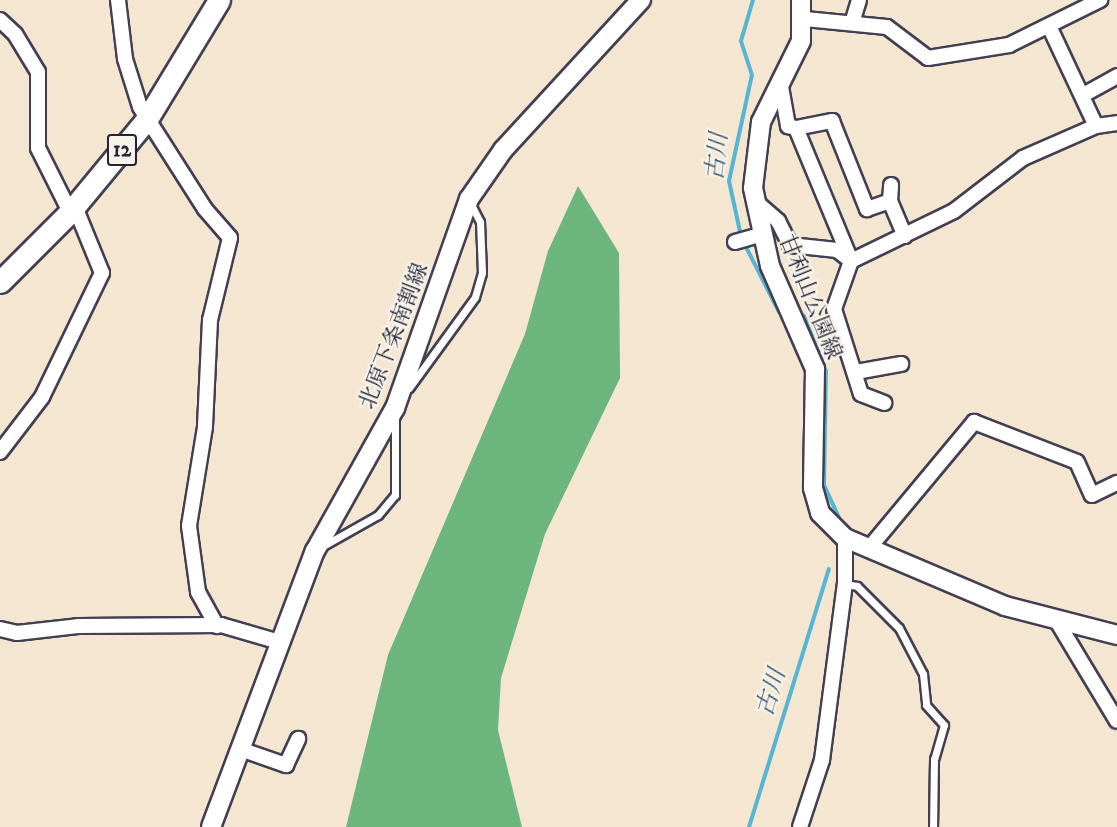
<!DOCTYPE html>
<html>
<head>
<meta charset="utf-8">
<style>
	body { margin:0 }
	#map { position:relative; width:1117px; height:827px; overflow:hidden; background:#f5e6d1; font-family:"IM FELL DW Pica","Noto Serif JP",serif }
	div>[style] { position:absolute }
	.forest>* { inset:0; background:#6cb57d }
	.stream>* { height:4px; margin:-2px; padding:0 2px; transform-origin:2px; border-radius:2px; background:#55b5d3 }
	.roads { filter:drop-shadow(2px 0 #423f52) drop-shadow(-2px 0 #423f52) drop-shadow(0 2px #423f52) drop-shadow(0 -2px #423f52) }
	.lane>* { height:7px; margin:-3.5px; padding:0 3.5px; transform-origin:3.5px; border-radius:3.5px; background:#fff }
	.street>* { height:14px; margin:-7px; padding:0 7px; transform-origin:7px; border-radius:7px; background:#fff }
	.secondary>* { height:18px; margin:-9px; padding:0 9px; transform-origin:9px; border-radius:9px; background:#fff }
	.primary>* { height:21px; margin:-10.5px; padding:0 10.5px; transform-origin:10.5px; border-radius:10.5px; background:#fff }
	span { translate:-50% -50%; white-space:nowrap; text-align:center; line-height:1.15; -webkit-text-stroke:4.5px #f7f3e8; paint-order:stroke }
	.shield-label span { padding:2px 4px; background:#f7f3e8; border:2px solid; border-radius:4px; -webkit-text-stroke-width:0 }
	.shield-label { font-size:21px; color:#22223b; font-weight:700 }
	.street-label { font-size:22px; color:#22223b }
	.water-label { font-size:24px; color:#345570; font-style:italic }
</style>
</head>
<body>
<div id="map">
	<div class="forest">
		<div style="clip-path:polygon(578px 186px,619px 253px,620px 378px,545px 534px,501px 678px,498px 730px,522px 827px,346px 827px,388px 655px,525px 334px,548px 251px)"></div>
	</div>
	<div class="stream">
		<div style="left:741px;top:236px;width:56px;rotate:-102.3deg"></div>
		<div style="left:729px;top:181px;width:108px;rotate:-77.8deg"></div>
		<div style="left:752px;top:75px;width:36px;rotate:-108deg"></div>
		<div style="left:741px;top:41px;width:43px;rotate:-73.7deg"></div>
		<div style="left:744px;top:243px;width:77px;rotate:63.1deg"></div>
		<div style="left:804px;top:316px;width:59px;rotate:68.2deg"></div>
		<div style="left:826px;top:371px;width:114px;rotate:91deg"></div>
		<div style="left:824px;top:485px;width:41px;rotate:65.3deg"></div>
		<div style="left:749px;top:827px;width:270px;rotate:-72.8deg"></div>
	</div>
	<div class="roads">
		<div class="lane">
			<div style="left:409px;top:388px;width:112px;rotate:-54deg"></div>
			<div style="left:475px;top:297px;width:25px;rotate:-74deg"></div>
			<div style="left:482px;top:273px;width:51px;rotate:-92.2deg"></div>
			<div style="left:480px;top:222px;width:20px;rotate:-117deg"></div>
			<div style="left:323px;top:546px;width:63px;rotate:-29.4deg"></div>
			<div style="left:378px;top:515px;width:26px;rotate:-50deg"></div>
			<div style="left:395px;top:495px;width:77px;rotate:-90deg"></div>
			<div style="left:845px;top:584px;width:12px;rotate:9deg"></div>
			<div style="left:857px;top:586px;width:59px;rotate:45deg"></div>
			<div style="left:899px;top:628px;width:52px;rotate:62.4deg"></div>
			<div style="left:923px;top:674px;width:31px;rotate:84deg"></div>
			<div style="left:926px;top:705px;width:27px;rotate:48deg"></div>
			<div style="left:944px;top:725px;width:35px;rotate:106deg"></div>
			<div style="left:934px;top:759px;width:68px;rotate:90.8deg"></div>
		</div>
		<div class="street">
			<div style="left:118px;top:0;width:59px;rotate:83.2deg"></div>
			<div style="left:125px;top:59px;width:50px;rotate:72.6deg"></div>
			<div style="left:140px;top:107px;width:121px;rotate:57.5deg"></div>
			<div style="left:205px;top:209px;width:38px;rotate:49deg"></div>
			<div style="left:230px;top:238px;width:84px;rotate:103.7deg"></div>
			<div style="left:210px;top:320px;width:107px;rotate:92.7deg"></div>
			<div style="left:205px;top:427px;width:100px;rotate:99.2deg"></div>
			<div style="left:189px;top:526px;width:67px;rotate:82.2deg"></div>
			<div style="left:198px;top:592px;width:39px;rotate:61deg"></div>
			<div style="left:805px;top:19px;width:82px;rotate:5.6deg"></div>
			<div style="left:887px;top:27px;width:51px;rotate:37.1deg"></div>
			<div style="left:928px;top:58px;width:82px;rotate:-9.1deg"></div>
			<div style="left:1009px;top:45px;width:102px;rotate:-26.3deg"></div>
			<div style="left:0;top:20px;width:21px;rotate:43deg"></div>
			<div style="left:15px;top:34px;width:44px;rotate:58.8deg"></div>
			<div style="left:38px;top:72px;width:76px;rotate:90deg"></div>
			<div style="left:38px;top:148px;width:72px;rotate:63.4deg"></div>
			<div style="left:852px;top:23px;width:24px;rotate:-73deg"></div>
			<div style="left:1050px;top:28px;width:108px;rotate:64.9deg"></div>
			<div style="left:780px;top:81px;width:46px;rotate:79.9deg"></div>
			<div style="left:788px;top:126px;width:8px;rotate:14deg"></div>
			<div style="left:796px;top:128px;width:144px;rotate:67.5deg"></div>
			<div style="left:851px;top:261px;width:114px;rotate:-25.9deg"></div>
			<div style="left:954px;top:211px;width:87px;rotate:-37.5deg"></div>
			<div style="left:1023px;top:158px;width:80px;rotate:-23.7deg"></div>
			<div style="left:1096px;top:126px;width:21px;rotate:-8deg"></div>
			<div style="left:1085px;top:94px;width:37px;rotate:-29deg"></div>
			<div style="left:796px;top:128px;width:37px;rotate:-11deg"></div>
			<div style="left:832px;top:121px;width:95px;rotate:68.3deg"></div>
			<div style="left:867px;top:209px;width:24px;rotate:-19deg"></div>
			<div style="left:890px;top:201px;width:38px;rotate:67deg"></div>
			<div style="left:754px;top:200px;width:32px;rotate:41deg"></div>
			<div style="left:778px;top:221px;width:27px;rotate:63deg"></div>
			<div style="left:790px;top:245px;width:47px;rotate:6.1deg"></div>
			<div style="left:837px;top:250px;width:18px;rotate:38deg"></div>
			<div style="left:851px;top:261px;width:51px;rotate:109.5deg"></div>
			<div style="left:834px;top:309px;width:89px;rotate:72.4deg"></div>
			<div style="left:861px;top:394px;width:25px;rotate:21deg"></div>
			<div style="left:890px;top:201px;width:16px;rotate:-86deg"></div>
			<div style="left:735px;top:242px;width:25px;rotate:-16deg"></div>
			<div style="left:856px;top:372px;width:46px;rotate:-10.1deg"></div>
			<div style="left:0;top:452px;width:69px;rotate:-52.6deg"></div>
			<div style="left:42px;top:397px;width:138px;rotate:-64.2deg"></div>
			<div style="left:102px;top:273px;width:71px;rotate:-112.2deg"></div>
			<div style="left:870px;top:547px;width:163px;rotate:-50.2deg"></div>
			<div style="left:974px;top:422px;width:110px;rotate:21.2deg"></div>
			<div style="left:1077px;top:462px;width:36px;rotate:66deg"></div>
			<div style="left:1092px;top:495px;width:28px;rotate:-26deg"></div>
			<div style="left:1058px;top:623px;width:114px;rotate:59deg"></div>
			<div style="left:0;top:629px;width:17px;rotate:13deg"></div>
			<div style="left:17px;top:633px;width:61px;rotate:-6.5deg"></div>
			<div style="left:78px;top:626px;width:143px;rotate:-0.4deg"></div>
			<div style="left:221px;top:625px;width:60px;rotate:16.3deg"></div>
			<div style="left:240px;top:749px;width:49px;rotate:19.2deg"></div>
			<div style="left:286px;top:765px;width:29px;rotate:-65deg"></div>
			<div style="left:800px;top:827px;width:71px;rotate:-71.8deg"></div>
			<div style="left:822px;top:760px;width:177px;rotate:-82.6deg"></div>
			<div style="left:845px;top:584px;width:46px;rotate:-90deg"></div>
		</div>
		<div class="secondary">
			<div style="left:801px;top:0;width:41px;rotate:90deg"></div>
			<div style="left:801px;top:41px;width:90px;rotate:116.3deg"></div>
			<div style="left:761px;top:122px;width:66px;rotate:96.9deg"></div>
			<div style="left:753px;top:188px;width:80px;rotate:77.7deg"></div>
			<div style="left:770px;top:266px;width:112px;rotate:66.4deg"></div>
			<div style="left:815px;top:369px;width:119px;rotate:91deg"></div>
			<div style="left:813px;top:488px;width:26px;rotate:74deg"></div>
			<div style="left:820px;top:513px;width:35px;rotate:45deg"></div>
			<div style="left:845px;top:538px;width:174px;rotate:23deg"></div>
			<div style="left:1005px;top:606px;width:116px;rotate:14.5deg"></div>
			<div style="left:211px;top:827px;width:295px;rotate:-69.4deg"></div>
			<div style="left:315px;top:551px;width:164px;rotate:-60.8deg"></div>
			<div style="left:395px;top:408px;width:222px;rotate:-70.5deg"></div>
			<div style="left:469px;top:199px;width:60px;rotate:-55.2deg"></div>
			<div style="left:503px;top:150px;width:204px;rotate:-47.4deg"></div>
		</div>
		<div class="primary">
			<div style="left:0;top:282px;width:99px;rotate:-45deg"></div>
			<div style="left:70px;top:212px;width:121px;rotate:-50.4deg"></div>
			<div style="left:147px;top:119px;width:139px;rotate:-58.8deg"></div>
		</div>
	</div>
	<div class="shield-label">
		<span style="left:122px;top:150px">12</span>
	</div>
	<div class="street-label">
		<span style="left:810px;top:297px;rotate:68deg">甘利山公園線</span>
		<span style="left:394px;top:336px;rotate:-69deg">北原下条南割線</span>
	</div>
	<div class="water-label">
		<span style="left:718px;top:157px;rotate:-84deg">古川</span>
		<span style="left:772px;top:693px;rotate:-73deg">古川</span>
	</div>
</div>
</body>
</html>
